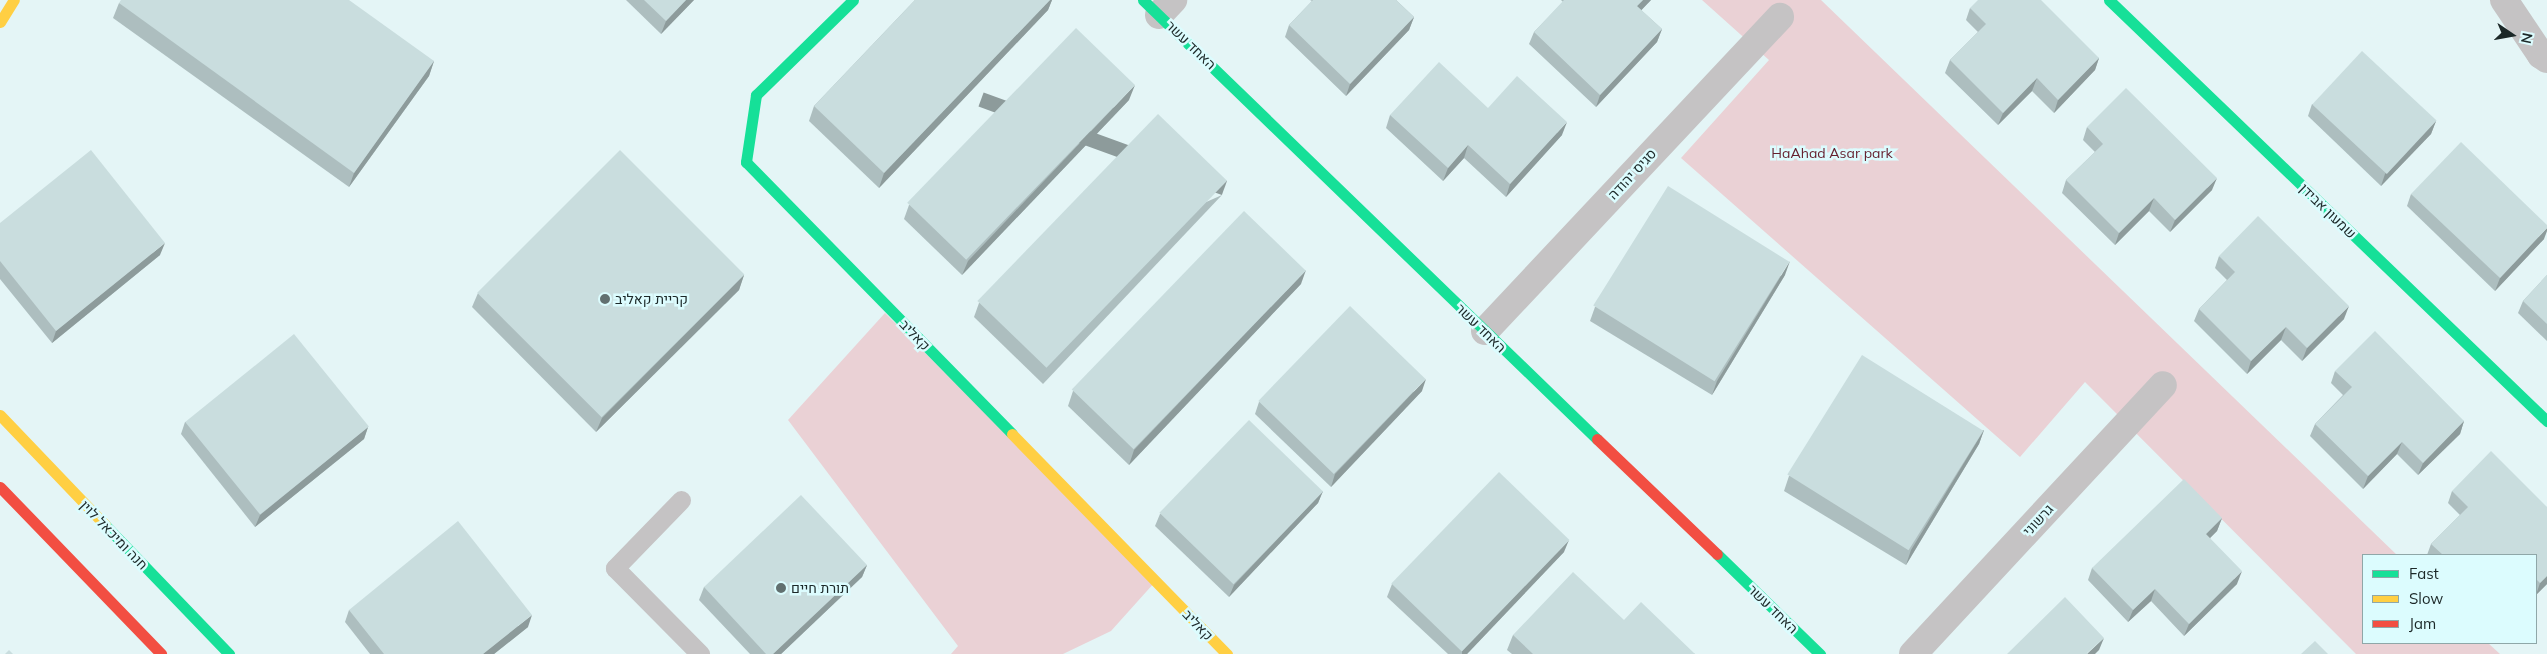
<!DOCTYPE html>
<html>
<head>
<meta charset="utf-8">
<style>
	body { margin:0 }
	#map { position:relative; width:2547px; height:654px; overflow:hidden; background:#e4f5f6; font-family:Mulish,Heebo,sans-serif }
	div>[style] { position:absolute }
	.green>* { inset:0; background:#ead1d5 }
	.lane>* { height:19px; margin:-9.5px; padding:0 9.5px; transform-origin:9.5px; border-radius:9.5px; background:#c5c3c4 }
	.street>* { height:28px; margin:-14px; padding:0 14px; transform-origin:14px; border-radius:14px; background:#c5c3c4 }
	.fast>* { height:11px; margin:-5.5px; padding:0 5.5px; transform-origin:5.5px; border-radius:5.5px; background:#16e098 }
	.slow>* { height:11px; margin:-5.5px; padding:0 5.5px; transform-origin:5.5px; border-radius:5.5px; background:#ffcf43 }
	.jam>* { height:11px; margin:-5.5px; padding:0 5.5px; transform-origin:5.5px; border-radius:5.5px; background:#f24e42 }
	.wall>* { inset:0; background:#adbebf }
	.shaded-wall>* { inset:0; background:#8d9b9b; transform-origin:0 0 }
	.building>* { inset:0; background:#c9ddde; transform-origin:0 0 }
	.dots>* { width:14px; height:14px; translate:-50% -50%; box-sizing:border-box; border:2px solid #dcfcfe; border-radius:50% }
	span { translate:-50% -50%; white-space:nowrap; text-align:center; line-height:1.15; -webkit-text-stroke:5px #dcfcfe; paint-order:stroke }
	.street-label { font-size:14px; color:#1c2828 }
	.park-label { font-size:14px; color:#651f2d }
	.poi-label { font-size:14px; color:#1c2828 }
	.left { translate:0 -50%; text-align:left }
	.legend { position:absolute; left:2362px; top:554px; width:175px; height:90px; box-sizing:border-box; background:#dcfcfe; border:1px solid #8fa7a8; margin:0; padding:6px 9px; list-style:none; font-size:15px; color:#1c2828 }
	.legend li { display:flex; align-items:center; gap:10px; height:25px }
	.legend b { width:25px; border:1px solid #8fa7a8 }
	.north { position:absolute; left:2487px; top:10px; width:50px; height:50px; -webkit-text-stroke:4px #dcfcfe; paint-order:stroke; rotate:102deg; font-size:14px; font-weight:700; line-height:20px; text-align:center; color:#1c2828 }
	.north::after { content:''; display:block; margin:auto; width:18px; height:22px; background:#1c2828; clip-path:polygon(50% 0,100% 100%,50% 72%,0 100%) }
</style>
</head>
<body>
<div id="map">
	<div class="green">
		<div style="clip-path:polygon(1702px 0,1821px 0,2397px 555px,2363px 555px,2363px 643px,2488px 643px,2500px 654px,2356px 654px,2085px 382px,2020px 457px,1681px 158px,1769px 60px)"></div>
		<div style="clip-path:polygon(885px 313px,1155px 582px,1111px 631px,1063px 654px,951px 654px,958px 646px,788px 420px)"></div>
	</div>
	<div class="lane">
		<div style="left:681px;top:500px;width:95px;rotate:134.1deg"></div>
		<div style="left:615px;top:568px;width:121px;rotate:45.3deg"></div>
	</div>
	<div class="street">
		<div style="left:2504px;top:0;width:66px;rotate:56.1deg"></div>
		<div style="left:2541px;top:55px;width:7px;rotate:34deg"></div>
		<div style="left:1159px;top:15px;width:21px;rotate:-47deg"></div>
		<div style="left:1485px;top:331px;width:431px;rotate:-46.8deg"></div>
		<div style="left:1913px;top:654px;width:367px;rotate:-47.1deg"></div>
	</div>
	<div class="fast">
		<div style="left:853px;top:0;width:136px;rotate:135.6deg"></div>
		<div style="left:756px;top:95px;width:68px;rotate:98.5deg"></div>
		<div style="left:746px;top:162px;width:380px;rotate:45.6deg"></div>
		<div style="left:1143px;top:0;width:632px;rotate:44.04deg"></div>
		<div style="left:2109px;top:0;width:608px;rotate:43.87deg"></div>
		<div style="left:105px;top:525px;width:179px;rotate:46.1deg"></div>
		<div style="left:1717px;top:554px;width:144px;rotate:44.2deg"></div>
	</div>
	<div class="slow">
		<div style="left:0;top:22px;width:26px;rotate:-58deg"></div>
		<div style="left:0;top:415px;width:152px;rotate:46.3deg"></div>
		<div style="left:1012px;top:434px;width:308px;rotate:45.7deg"></div>
	</div>
	<div class="jam">
		<div style="left:1597px;top:439px;width:166px;rotate:43.8deg"></div>
		<div style="left:0;top:487px;width:232px;rotate:46deg"></div>
	</div>
	<div class="wall">
		<div style="clip-path:polygon(626px 0,694px 0,661px 34px)"></div>
		<div style="clip-path:polygon(915px 0,1052px 0,1048px 10px,879px 188px,809px 121px,814px 106px)"></div>
		<div style="clip-path:polygon(1310px 0,1396px 0,1414px 17px,1409px 30px,1346px 96px,1285px 37px,1289px 25px,1312px 1px)"></div>
		<div style="clip-path:polygon(1561px 0,1651px 0,1641px 10px,1662px 29px,1657px 42px,1596px 107px,1529px 44px,1534px 32px,1563px 2px)"></div>
		<div style="clip-path:polygon(119px 3px,434px 61px,429px 76px,349px 187px,113px 18px)"></div>
		<div style="clip-path:polygon(1970px 8px,2099px 58px,2095px 70px,2054px 113px,2032px 91px,1998px 125px,1945px 73px,1950px 60px,1978px 32px,1966px 20px)"></div>
		<div style="clip-path:polygon(1129px 100px,962px 275px,904px 219px,909px 205px)"></div>
		<div style="clip-path:polygon(2312px 104px,2436px 121px,2431px 134px,2381px 186px,2308px 116px)"></div>
		<div style="clip-path:polygon(1488px 108px,1562px 135px,1506px 197px,1464px 158px,1443px 181px,1386px 128px,1390px 115px)"></div>
		<div style="clip-path:polygon(2087px 127px,2212px 190px,2170px 232px,2149px 211px,2115px 245px,2062px 193px,2066px 180px,2095px 152px,2083px 140px)"></div>
		<div style="clip-path:polygon(2411px 194px,2544px 239px,2495px 291px,2407px 206px)"></div>
		<div style="clip-path:polygon(1222px 195px,1043px 384px,974px 317px,979px 303px)"></div>
		<div style="clip-path:polygon(0 223px,160px 255px,52px 343px,0 279px)"></div>
		<div style="clip-path:polygon(2219px 256px,2344px 319px,2302px 361px,2281px 340px,2247px 374px,2194px 321px,2199px 309px,2227px 280px,2215px 268px)"></div>
		<div style="clip-path:polygon(744px 275px,739px 290px,596px 432px,472px 307px,478px 293px)"></div>
		<div style="clip-path:polygon(1785px 275px,1712px 395px,1590px 321px,1595px 307px)"></div>
		<div style="clip-path:polygon(2547px 275px,2547px 341px,2518px 313px,2523px 301px)"></div>
		<div style="clip-path:polygon(1301px 284px,1129px 465px,1068px 406px,1073px 391px)"></div>
		<div style="clip-path:polygon(2335px 371px,2464px 421px,2460px 434px,2418px 475px,2397px 454px,2363px 489px,2310px 436px,2315px 424px,2343px 395px,2331px 383px)"></div>
		<div style="clip-path:polygon(1422px 391px,1331px 487px,1255px 414px,1259px 402px)"></div>
		<div style="clip-path:polygon(185px 422px,368px 427px,364px 439px,255px 527px,181px 434px)"></div>
		<div style="clip-path:polygon(1984px 430px,1979px 444px,1906px 565px,1784px 491px,1789px 476px)"></div>
		<div style="clip-path:polygon(1323px 491px,1318px 503px,1229px 597px,1155px 526px,1160px 514px)"></div>
		<div style="clip-path:polygon(2452px 491px,2547px 507px,2547px 584px,2536px 595px,2536px 555px,2427px 555px,2431px 544px,2460px 515px,2448px 503px)"></div>
		<div style="clip-path:polygon(2222px 518px,2217px 531px,2210px 538px,2237px 584px,2184px 636px,2151px 601px,2128px 622px,2088px 580px,2092px 568px)"></div>
		<div style="clip-path:polygon(1564px 552px,1467px 654px,1448px 654px,1387px 597px,1392px 584px)"></div>
		<div style="clip-path:polygon(867px 565px,862px 577px,781px 654px,750px 654px,699px 600px,704px 587px)"></div>
		<div style="clip-path:polygon(349px 610px,528px 627px,494px 654px,370px 654px,345px 622px)"></div>
		<div style="clip-path:polygon(1624px 620px,1695px 654px,1512px 654px,1507px 650px,1513px 635px)"></div>
	</div>
	<div class="shaded-wall">
		<div style="clip-path:polygon(686px 0,694px 0,661px 34px,666px 21px)"></div>
		<div style="clip-path:polygon(1050px 0,1052px 0,1048px 10px,879px 188px,884px 173px)"></div>
		<div style="clip-path:polygon(1643px 0,1651px 0,1633px 19px,1637px 6px)"></div>
		<div style="clip-path:polygon(1414px 17px,1409px 30px,1346px 96px,1350px 84px)"></div>
		<div style="clip-path:polygon(1662px 29px,1657px 42px,1596px 107px,1600px 95px)"></div>
		<div style="clip-path:polygon(2099px 58px,2095px 70px,2054px 113px,2058px 100px)"></div>
		<div style="clip-path:polygon(434px 61px,429px 76px,349px 187px,354px 173px)"></div>
		<div style="clip-path:polygon(2037px 78px,2032px 91px,1998px 125px,2003px 113px)"></div>
		<div style="clip-path:polygon(1135px 85px,1129px 100px,962px 275px,968px 261px)"></div>
		<div style="clip-path:polygon(2436px 121px,2431px 134px,2381px 186px,2385px 174px)"></div>
		<div style="clip-path:polygon(1567px 122px,1562px 135px,1506px 197px,1510px 184px)"></div>
		<div style="clip-path:polygon(1468px 145px,1464px 158px,1443px 181px,1448px 168px)"></div>
		<div style="clip-path:polygon(2217px 178px,2212px 190px,2170px 232px,2175px 220px)"></div>
		<div style="left:1227px;top:181px;width:15px;height:259px;rotate:110deg"></div>
		<div style="clip-path:polygon(2154px 198px,2149px 211px,2115px 245px,2119px 233px)"></div>
		<div style="clip-path:polygon(2547px 228px,2547px 231px,2544px 239px,2495px 291px,2500px 278px)"></div>
		<div style="clip-path:polygon(165px 243px,160px 255px,52px 343px,56px 331px)"></div>
		<div style="clip-path:polygon(1790px 261px,1785px 275px,1712px 395px,1717px 381px)"></div>
		<div style="clip-path:polygon(1306px 270px,1301px 284px,1129px 465px,1134px 450px)"></div>
		<div style="clip-path:polygon(744px 275px,739px 290px,596px 432px,602px 418px)"></div>
		<div style="clip-path:polygon(2349px 306px,2344px 319px,2302px 361px,2307px 348px)"></div>
		<div style="clip-path:polygon(2286px 327px,2281px 340px,2247px 374px,2251px 361px)"></div>
		<div style="clip-path:polygon(1426px 379px,1422px 391px,1331px 487px,1335px 474px)"></div>
		<div style="clip-path:polygon(2464px 421px,2460px 434px,2418px 475px,2423px 463px)"></div>
		<div style="clip-path:polygon(368px 427px,364px 439px,255px 527px,260px 515px)"></div>
		<div style="clip-path:polygon(1984px 430px,1979px 444px,1906px 565px,1911px 550px)"></div>
		<div style="clip-path:polygon(2402px 442px,2397px 454px,2363px 489px,2368px 476px)"></div>
		<div style="clip-path:polygon(1323px 491px,1318px 503px,1229px 597px,1234px 585px)"></div>
		<div style="clip-path:polygon(2222px 518px,2217px 531px,2201px 547px,2206px 534px)"></div>
		<div style="clip-path:polygon(1569px 540px,1564px 552px,1467px 654px,1462px 654px,1462px 651px)"></div>
		<div style="clip-path:polygon(867px 565px,862px 577px,781px 654px,773px 654px)"></div>
		<div style="clip-path:polygon(2242px 571px,2237px 584px,2184px 636px,2189px 624px)"></div>
		<div style="clip-path:polygon(2547px 576px,2547px 584px,2536px 595px,2540px 583px)"></div>
		<div style="clip-path:polygon(2155px 589px,2151px 601px,2128px 622px,2133px 610px)"></div>
		<div style="clip-path:polygon(532px 615px,528px 627px,494px 654px,483px 654px)"></div>
		<div style="clip-path:polygon(2104px 638px,2099px 650px,2095px 654px,2087px 654px)"></div>
	</div>
	<div class="building">
		<div style="clip-path:polygon(121px 0,349px 0,434px 61px,354px 173px,119px 3px)"></div>
		<div style="clip-path:polygon(644px 0,686px 0,666px 21px)"></div>
		<div style="clip-path:polygon(915px 0,1050px 0,884px 173px,814px 106px)"></div>
		<div style="clip-path:polygon(1313px 0,1396px 0,1414px 17px,1350px 84px,1289px 25px)"></div>
		<div style="clip-path:polygon(1564px 0,1643px 0,1637px 6px,1662px 29px,1600px 95px,1534px 32px)"></div>
		<div style="clip-path:polygon(1978px 0,2041px 0,2099px 58px,2058px 100px,2037px 78px,2003px 113px,1950px 60px,1986px 24px,1970px 8px)"></div>
		<div style="left:1076px;top:28px;width:82px;height:243px;rotate:44deg"></div>
		<div style="left:2362px;top:51px;width:102px;height:73px;rotate:43deg"></div>
		<div style="clip-path:polygon(1439px 62px,1488px 108px,1517px 76px,1567px 122px,1510px 184px,1468px 145px,1448px 168px,1390px 115px)"></div>
		<div style="clip-path:polygon(2126px 88px,2217px 178px,2175px 220px,2154px 198px,2119px 233px,2066px 180px,2103px 144px,2087px 127px)"></div>
		<div style="left:1158px;top:114px;width:96px;height:260px;rotate:44deg"></div>
		<div style="clip-path:polygon(2461px 142px,2547px 225px,2547px 228px,2500px 278px,2411px 194px)"></div>
		<div style="clip-path:polygon(91px 150px,165px 243px,56px 331px,0 261px,0 223px)"></div>
		<div style="left:620px;top:150px;width:176px;height:202px;rotate:45deg"></div>
		<div style="left:1668px;top:186px;width:143px;height:141px;rotate:32deg"></div>
		<div style="left:1244px;top:211px;width:86px;height:248px;rotate:44deg"></div>
		<div style="clip-path:polygon(2258px 216px,2349px 306px,2307px 348px,2286px 327px,2251px 361px,2199px 309px,2235px 272px,2219px 256px)"></div>
		<div style="clip-path:polygon(2547px 275px,2547px 324px,2523px 301px)"></div>
		<div style="left:1350px;top:306px;width:105px;height:132px;rotate:44deg"></div>
		<div style="clip-path:polygon(2375px 331px,2464px 421px,2423px 463px,2402px 442px,2368px 476px,2315px 424px,2352px 387px,2335px 371px)"></div>
		<div style="left:294px;top:334px;width:119px;height:140px;rotate:51deg"></div>
		<div style="left:1862px;top:355px;width:143px;height:141px;rotate:32deg"></div>
		<div style="left:1249px;top:420px;width:103px;height:129px;rotate:44deg"></div>
		<div style="clip-path:polygon(2491px 451px,2547px 507px,2547px 576px,2540px 583px,2536px 579px,2536px 555px,2443px 555px,2431px 544px,2468px 507px,2452px 491px)"></div>
		<div style="left:1499px;top:472px;width:98px;height:155px;rotate:44deg"></div>
		<div style="clip-path:polygon(2184px 479px,2222px 518px,2206px 534px,2242px 571px,2189px 624px,2155px 589px,2133px 610px,2092px 568px)"></div>
		<div style="clip-path:polygon(801px 495px,867px 565px,773px 654px,766px 654px,704px 587px)"></div>
		<div style="clip-path:polygon(458px 521px,532px 615px,483px 654px,384px 654px,349px 610px)"></div>
		<div style="clip-path:polygon(1573px 572px,1624px 620px,1641px 602px,1695px 654px,1533px 654px,1513px 635px)"></div>
		<div style="clip-path:polygon(2065px 597px,2104px 638px,2087px 653px,2088px 654px,2007px 654px)"></div>
		<div style="clip-path:polygon(2315px 641px,2328px 654px,2301px 654px)"></div>
		<div style="clip-path:polygon(9px 650px,13px 654px,5px 654px)"></div>
	</div>
	<div class="dots">
		<div style="left:605px;top:299px;background:#627070"></div>
		<div style="left:781px;top:588px;background:#627070"></div>
	</div>
	<div class="street-label">
		<span style="left:1191px;top:45px;rotate:44deg">האחד עשר</span>
		<span style="left:1632px;top:174px;rotate:-47deg">סגיס יהודה</span>
		<span style="left:2328px;top:211px;rotate:44deg">שמעון אבידן</span>
		<span style="left:1481px;top:328px;rotate:44deg">האחד עשר</span>
		<span style="left:915px;top:335px;rotate:46deg">קאליב</span>
		<span style="left:2038px;top:520px;rotate:-47deg">גרשוני</span>
		<span style="left:114px;top:535px;rotate:46deg">חנה ומיכאל לוין</span>
		<span style="left:1773px;top:609px;rotate:44deg">האחד עשר</span>
		<span style="left:1198px;top:625px;rotate:46deg">קאליב</span>
	</div>
	<div class="park-label">
		<span style="left:1832px;top:153px">HaAhad Asar park</span>
	</div>
	<div class="poi-label">
		<span class="left" style="left:615px;top:299px">קריית קאליב</span>
		<span class="left" style="left:791px;top:588px">תורת חיים</span>
	</div>
	<ul class="legend">
	<li><b style="height:6px;background:#16e098"></b>Fast</li>
	<li><b style="height:6px;background:#ffcf43"></b>Slow</li>
	<li><b style="height:6px;background:#f24e42"></b>Jam</li>
	</ul>
	<div class="north">N</div>
</div>
</body>
</html>
